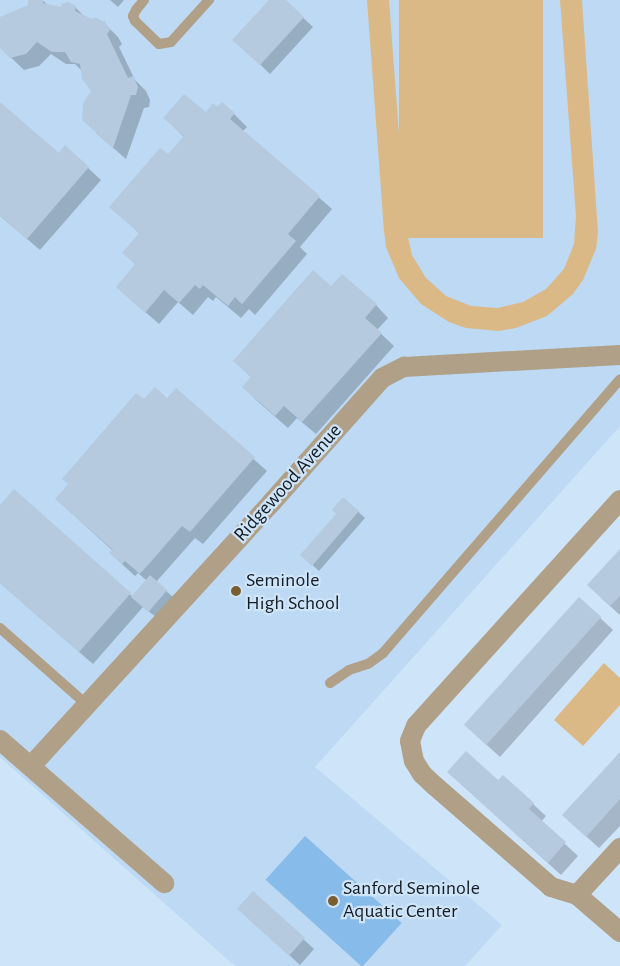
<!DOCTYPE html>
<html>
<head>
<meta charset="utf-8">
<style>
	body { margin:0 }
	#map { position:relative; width:620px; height:966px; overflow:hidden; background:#cee4f9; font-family:"Alegreya Sans",sans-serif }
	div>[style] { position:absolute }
	.built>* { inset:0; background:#bdd9f3 }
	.green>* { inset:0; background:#dab987; transform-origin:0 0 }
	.water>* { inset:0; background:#87bbea; transform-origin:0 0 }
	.shadow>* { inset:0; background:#0003 }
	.building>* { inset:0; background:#b5cade; transform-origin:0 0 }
	.service>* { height:10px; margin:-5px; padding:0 5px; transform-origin:5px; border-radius:5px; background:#b0a088 }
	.minor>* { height:20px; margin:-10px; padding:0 10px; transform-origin:10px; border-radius:10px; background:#b0a088 }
	.dots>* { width:14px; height:14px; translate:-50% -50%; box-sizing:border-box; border:2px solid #cee4f9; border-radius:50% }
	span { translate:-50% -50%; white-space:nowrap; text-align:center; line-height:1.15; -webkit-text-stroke:4.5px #cee4f9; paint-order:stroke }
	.street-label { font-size:20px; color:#151d24 }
	.poi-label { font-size:20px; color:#151d24 }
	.left { translate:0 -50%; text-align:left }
</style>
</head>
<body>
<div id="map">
	<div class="built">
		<div style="clip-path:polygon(0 0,620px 0,620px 426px,315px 767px,502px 925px,465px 966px,235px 966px,0 757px)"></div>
	</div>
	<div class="green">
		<div style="clip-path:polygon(367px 0,389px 0,406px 229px,412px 255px,426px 278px,446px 296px,471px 306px,498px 308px,523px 302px,546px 289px,564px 269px,574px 244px,576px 217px,560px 0,582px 0,598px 233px,596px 249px,583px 280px,573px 294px,547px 316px,516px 328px,499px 331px,466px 328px,449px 322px,421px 304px,399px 278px,386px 247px,384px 231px)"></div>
		<div style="left:399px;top:0;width:144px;height:238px"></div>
		<div style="clip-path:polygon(604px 663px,620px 678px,620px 705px,583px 746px,554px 720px)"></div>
	</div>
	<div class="water">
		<div style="left:305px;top:836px;width:130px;height:59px;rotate:42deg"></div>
	</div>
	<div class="shadow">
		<div style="clip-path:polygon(31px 0,42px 0,48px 5px,62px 9px,75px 7px,85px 17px,104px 23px,118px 37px,122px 44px,119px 47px,135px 80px,146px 91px,150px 100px,149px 107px,144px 108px,126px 159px,96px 133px,93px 91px,82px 71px,75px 64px,66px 64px,51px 54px,39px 66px,24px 70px,0 47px,0 18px,30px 6px)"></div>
		<div style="clip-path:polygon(110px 0,124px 0,118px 7px)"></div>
		<div style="clip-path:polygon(270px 0,284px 0,313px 27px,270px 74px,244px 49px)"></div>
		<div style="clip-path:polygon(0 103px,59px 154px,88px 168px,101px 180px,40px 250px,0 216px)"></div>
		<div style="clip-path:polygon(218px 109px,234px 114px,247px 127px,243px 131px,332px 209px,300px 247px,307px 254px,255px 315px,249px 309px,241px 318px,216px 297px,213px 301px,208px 297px,193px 315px,178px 302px,159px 324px,117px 287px,136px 265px,124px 253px,140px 234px,111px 207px,168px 156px,184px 137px,165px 118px,206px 114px)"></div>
		<div style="clip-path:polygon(331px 287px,376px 305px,388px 318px,377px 330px,394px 346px,316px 434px,297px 418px,288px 428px,256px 400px,244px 387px,252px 378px,234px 361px)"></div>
		<div style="clip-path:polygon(176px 390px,267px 471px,203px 544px,195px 538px,156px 582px,173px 597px,156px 617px,143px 607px,93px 664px,0 583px,0 507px,14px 491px,133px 597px,147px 581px,138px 573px,135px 576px,124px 566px,111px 553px,113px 551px,56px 499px,144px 401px,167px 400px)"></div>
		<div style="clip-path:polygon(344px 499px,365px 518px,319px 571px,308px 561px,337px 514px)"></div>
		<div style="clip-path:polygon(620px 551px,620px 615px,601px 598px)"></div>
		<div style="clip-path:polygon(579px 598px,613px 630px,500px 757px,478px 737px)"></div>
		<div style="clip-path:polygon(620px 753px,620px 826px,599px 848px,577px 828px)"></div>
		<div style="clip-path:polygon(448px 772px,498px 781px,533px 804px,546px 816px,541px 822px,578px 856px,561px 875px)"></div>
		<div style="clip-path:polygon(253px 893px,314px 949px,300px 965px,249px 918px)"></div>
	</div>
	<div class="building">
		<div style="clip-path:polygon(28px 0,43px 0,43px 3px,61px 7px,62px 4px,68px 2px,76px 6px,75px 11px,92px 19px,95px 17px,105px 22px,110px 30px,107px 34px,128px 78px,133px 76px,138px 87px,136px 95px,131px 95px,113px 148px,82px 120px,83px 103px,91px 91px,82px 79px,80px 64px,71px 62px,65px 52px,52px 52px,37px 42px,26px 54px,10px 58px,0 48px,0 17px,28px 5px)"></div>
		<div style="clip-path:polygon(269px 0,286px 0,304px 17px,260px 65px,232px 40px)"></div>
		<div style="clip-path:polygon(184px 94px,206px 112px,213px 103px,217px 107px,222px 102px,235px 113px,230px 119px,320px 196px,288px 234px,296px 241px,242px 304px,235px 297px,228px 306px,203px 285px,200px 289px,195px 285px,179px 303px,164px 290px,145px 313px,116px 287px,135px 264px,122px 253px,139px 233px,109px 207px,160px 148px,168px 154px,184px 136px,163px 118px)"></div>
		<div style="clip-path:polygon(0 102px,59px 153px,65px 145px,89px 167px,27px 239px,0 216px)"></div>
		<div style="clip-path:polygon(313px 270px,331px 286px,342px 274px,377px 304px,365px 318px,382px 333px,302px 422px,284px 406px,275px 416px,242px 387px,251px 377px,233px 361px)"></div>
		<div style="clip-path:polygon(155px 387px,167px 398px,176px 388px,255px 457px,190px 532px,182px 526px,140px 574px,125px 561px,122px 564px,109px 553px,113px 550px,55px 499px,68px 484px,62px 479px,136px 393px,144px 399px)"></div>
		<div style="clip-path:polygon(14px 489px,131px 593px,79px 652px,0 583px,0 505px)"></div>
		<div style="clip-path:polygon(343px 497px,359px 511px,312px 566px,300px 555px,336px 514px,332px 510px)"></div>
		<div style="clip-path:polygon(620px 549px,620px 596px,610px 606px,587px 585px)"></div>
		<div style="left:150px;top:575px;width:23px;height:29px;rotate:41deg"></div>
		<div style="left:579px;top:597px;width:30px;height:172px;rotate:42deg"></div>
		<div style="clip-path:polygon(466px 751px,498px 780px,503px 775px,534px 803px,529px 809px,566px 842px,548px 863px,447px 772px)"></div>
		<div style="clip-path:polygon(620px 752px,620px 799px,586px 837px,562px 815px)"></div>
		<div style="left:253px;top:891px;width:70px;height:24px;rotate:42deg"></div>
	</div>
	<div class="service">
		<div style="left:144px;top:0;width:13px;rotate:129deg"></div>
		<div style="left:136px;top:10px;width:7px;rotate:117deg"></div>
		<div style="left:133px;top:16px;width:5px;rotate:68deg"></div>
		<div style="left:135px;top:21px;width:33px;rotate:44deg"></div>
		<div style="left:159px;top:44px;width:12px;rotate:-9deg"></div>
		<div style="left:171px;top:42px;width:57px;rotate:-47.9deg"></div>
		<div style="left:0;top:628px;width:116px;rotate:41.5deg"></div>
		<div style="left:330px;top:683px;width:23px;rotate:-34deg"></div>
		<div style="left:349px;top:670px;width:20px;rotate:-18deg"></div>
		<div style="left:368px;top:664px;width:19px;rotate:-36deg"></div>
		<div style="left:383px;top:653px;width:362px;rotate:-49.1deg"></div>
	</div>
	<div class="minor">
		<div style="left:620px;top:500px;width:304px;rotate:132.1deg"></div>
		<div style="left:416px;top:726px;width:16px;rotate:112deg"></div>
		<div style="left:410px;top:741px;width:20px;rotate:79deg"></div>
		<div style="left:414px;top:761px;width:15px;rotate:58deg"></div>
		<div style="left:422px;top:774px;width:18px;rotate:43deg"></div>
		<div style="left:435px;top:786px;width:154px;rotate:41deg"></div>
		<div style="left:551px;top:887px;width:27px;rotate:17deg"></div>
		<div style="left:577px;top:895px;width:57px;rotate:40.7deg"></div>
		<div style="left:0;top:740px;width:218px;rotate:41.1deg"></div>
		<div style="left:31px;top:766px;width:357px;rotate:-47.6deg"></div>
		<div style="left:272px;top:502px;width:166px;rotate:-48.4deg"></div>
		<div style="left:382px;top:378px;width:25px;rotate:-27deg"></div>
		<div style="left:404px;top:367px;width:216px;rotate:-3.2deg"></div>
		<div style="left:577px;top:895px;width:64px;rotate:-47.5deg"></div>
	</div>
	<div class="dots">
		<div style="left:236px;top:591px;background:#7a5e31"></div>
		<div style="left:333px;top:901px;background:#7a5e31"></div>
	</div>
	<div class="street-label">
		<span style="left:288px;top:483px;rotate:-48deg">Ridgewood Avenue</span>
	</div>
	<div class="poi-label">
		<span class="left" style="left:246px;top:592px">Seminole<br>High School</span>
		<span class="left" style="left:343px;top:900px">Sanford Seminole<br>Aquatic Center</span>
	</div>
</div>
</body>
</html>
